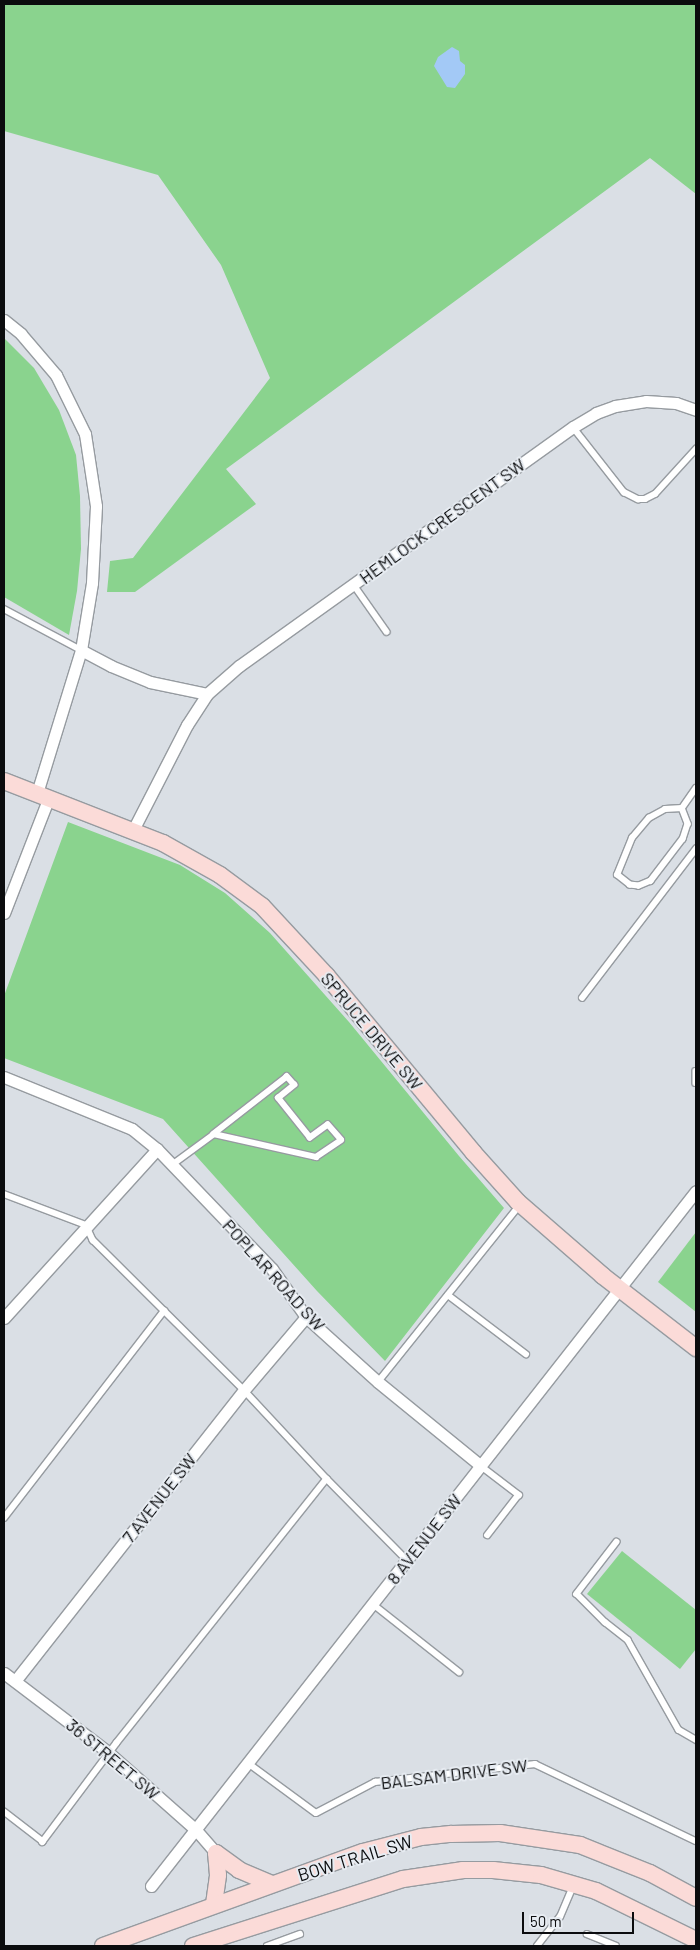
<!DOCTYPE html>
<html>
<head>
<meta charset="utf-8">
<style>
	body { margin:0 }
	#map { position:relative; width:700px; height:1950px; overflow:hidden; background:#dadfe5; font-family:Barlow,sans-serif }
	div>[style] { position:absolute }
	.green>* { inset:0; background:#8ad38e }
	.water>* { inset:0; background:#a3c9f6 }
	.roads { filter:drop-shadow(1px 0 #969ba0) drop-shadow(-1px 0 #969ba0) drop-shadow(0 1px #969ba0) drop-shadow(0 -1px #969ba0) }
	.lane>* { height:5.5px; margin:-2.75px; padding:0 2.75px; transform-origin:2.75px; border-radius:2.75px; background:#fff }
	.street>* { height:11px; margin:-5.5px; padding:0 5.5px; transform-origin:5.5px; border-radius:5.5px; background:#fff }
	.secondary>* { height:16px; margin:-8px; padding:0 8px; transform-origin:8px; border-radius:8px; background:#fbdbd8 }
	span { translate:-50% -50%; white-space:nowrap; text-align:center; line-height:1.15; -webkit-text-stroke:4px #e7ecf2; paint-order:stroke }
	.street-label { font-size:18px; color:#0b0c0e }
	.frame { position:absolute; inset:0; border:5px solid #0b0c0e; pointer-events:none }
	.scale { position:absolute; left:522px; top:1912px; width:112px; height:22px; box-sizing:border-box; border:2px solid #0b0c0e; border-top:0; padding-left:6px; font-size:15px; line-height:18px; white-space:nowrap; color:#0b0c0e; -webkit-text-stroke:4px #e7ecf2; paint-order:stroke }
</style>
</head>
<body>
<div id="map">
	<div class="green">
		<div style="clip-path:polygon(4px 4px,696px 4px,696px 194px,650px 158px,226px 469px,256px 504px,135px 592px,107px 592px,110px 561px,133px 558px,270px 378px,221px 265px,158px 175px,4px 131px)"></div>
		<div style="clip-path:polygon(4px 338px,34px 368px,59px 410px,76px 455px,80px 496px,81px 549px,77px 591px,69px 635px,4px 597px)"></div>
		<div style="clip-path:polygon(68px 822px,180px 865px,225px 893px,270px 933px,349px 1022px,459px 1156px,504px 1208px,385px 1361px,317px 1291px,163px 1119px,4px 1058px,4px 996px)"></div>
		<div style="clip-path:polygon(696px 1232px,696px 1312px,658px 1282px)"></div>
		<div style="clip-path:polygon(622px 1551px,696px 1610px,696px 1649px,680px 1669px,587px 1594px)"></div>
	</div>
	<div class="water">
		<div style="clip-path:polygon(452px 47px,459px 51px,460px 61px,465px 65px,465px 74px,455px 88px,447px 87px,434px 66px,438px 57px)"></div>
	</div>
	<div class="roads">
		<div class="lane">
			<div style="left:573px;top:427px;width:83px;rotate:51.9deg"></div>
			<div style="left:624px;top:492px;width:16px;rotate:27deg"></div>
			<div style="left:638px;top:499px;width:7px"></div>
			<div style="left:645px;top:499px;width:11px;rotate:-27deg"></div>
			<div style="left:655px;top:494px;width:61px;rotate:-47.7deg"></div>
			<div style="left:354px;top:585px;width:57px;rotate:54.9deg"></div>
			<div style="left:4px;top:609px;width:87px;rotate:28deg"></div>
			<div style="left:682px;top:808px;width:17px;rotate:69deg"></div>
			<div style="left:688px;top:824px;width:16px;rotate:108deg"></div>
			<div style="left:683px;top:839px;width:53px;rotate:127.3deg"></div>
			<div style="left:651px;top:881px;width:13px;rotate:157deg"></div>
			<div style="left:639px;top:886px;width:9px;rotate:-174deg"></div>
			<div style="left:630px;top:885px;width:16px;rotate:-142deg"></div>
			<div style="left:617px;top:875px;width:40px;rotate:-68deg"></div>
			<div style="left:632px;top:838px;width:26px;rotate:-50deg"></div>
			<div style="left:649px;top:818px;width:18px;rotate:-29deg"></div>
			<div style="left:665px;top:809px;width:17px;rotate:-3deg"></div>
			<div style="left:682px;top:808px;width:24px;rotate:-55deg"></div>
			<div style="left:582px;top:998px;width:188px;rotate:-52.6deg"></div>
			<div style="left:696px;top:1071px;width:12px;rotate:90deg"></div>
			<div style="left:172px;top:1165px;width:52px;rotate:-36.4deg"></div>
			<div style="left:214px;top:1134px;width:105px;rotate:12.7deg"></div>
			<div style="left:316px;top:1157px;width:30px;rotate:-34deg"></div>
			<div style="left:341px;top:1140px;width:20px;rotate:-131deg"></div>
			<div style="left:328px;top:1125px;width:22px;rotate:144deg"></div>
			<div style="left:310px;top:1138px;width:51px;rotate:-128.7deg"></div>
			<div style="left:278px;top:1098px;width:21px;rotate:-39deg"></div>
			<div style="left:294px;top:1085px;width:11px;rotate:-131deg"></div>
			<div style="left:287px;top:1077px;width:93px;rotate:142deg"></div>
			<div style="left:4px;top:1194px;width:88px;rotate:20.7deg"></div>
			<div style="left:86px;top:1225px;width:17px;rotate:65deg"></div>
			<div style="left:93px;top:1240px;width:213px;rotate:44.8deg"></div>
			<div style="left:244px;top:1390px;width:122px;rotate:47deg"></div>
			<div style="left:327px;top:1479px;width:337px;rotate:128.5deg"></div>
			<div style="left:117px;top:1743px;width:124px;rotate:126.8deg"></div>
			<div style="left:43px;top:1842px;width:49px;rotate:-142.4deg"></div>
			<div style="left:448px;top:1295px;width:98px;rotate:37.1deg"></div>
			<div style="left:378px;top:1382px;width:226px;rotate:-51.3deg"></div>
			<div style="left:481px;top:1466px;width:48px;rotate:37.3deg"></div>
			<div style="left:519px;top:1495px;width:51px;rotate:127.8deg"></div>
			<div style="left:327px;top:1479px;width:114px;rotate:45.4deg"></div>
			<div style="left:4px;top:1518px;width:262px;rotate:-52.3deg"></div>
			<div style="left:617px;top:1542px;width:66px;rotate:127.6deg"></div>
			<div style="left:577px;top:1594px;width:40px;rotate:45deg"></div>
			<div style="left:605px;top:1622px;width:29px;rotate:38deg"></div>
			<div style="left:628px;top:1640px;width:103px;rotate:60.5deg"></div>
			<div style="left:679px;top:1730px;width:20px;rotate:30deg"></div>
			<div style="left:373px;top:1604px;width:110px;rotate:38.3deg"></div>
			<div style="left:248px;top:1763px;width:84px;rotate:36.3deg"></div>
			<div style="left:316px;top:1813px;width:67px;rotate:-27.7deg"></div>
			<div style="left:375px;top:1782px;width:161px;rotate:-6.4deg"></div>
			<div style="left:535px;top:1764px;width:178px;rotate:25.6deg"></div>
			<div style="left:587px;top:1934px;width:31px;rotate:22deg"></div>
			<div style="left:267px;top:1946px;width:35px;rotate:-20deg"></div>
			<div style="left:537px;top:1946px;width:37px;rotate:-52deg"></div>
			<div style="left:560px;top:1917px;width:33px;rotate:-67deg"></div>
		</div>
		<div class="street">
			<div style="left:4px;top:320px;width:22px;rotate:39deg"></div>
			<div style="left:21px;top:334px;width:54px;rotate:49.5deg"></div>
			<div style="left:56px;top:375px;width:66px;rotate:63.8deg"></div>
			<div style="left:85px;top:434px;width:73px;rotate:81.3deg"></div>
			<div style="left:96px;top:506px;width:77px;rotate:93deg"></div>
			<div style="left:92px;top:583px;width:68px;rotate:99.3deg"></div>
			<div style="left:81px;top:650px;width:150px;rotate:107.1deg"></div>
			<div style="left:81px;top:650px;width:34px;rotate:28deg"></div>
			<div style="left:111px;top:666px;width:42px;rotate:22.3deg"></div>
			<div style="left:150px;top:682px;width:58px;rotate:11.9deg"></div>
			<div style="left:133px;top:830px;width:118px;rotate:-62.8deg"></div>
			<div style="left:187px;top:725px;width:37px;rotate:-57deg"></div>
			<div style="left:207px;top:694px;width:43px;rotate:-41.2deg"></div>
			<div style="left:239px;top:666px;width:411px;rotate:-35.6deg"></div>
			<div style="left:573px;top:427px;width:27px;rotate:-31deg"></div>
			<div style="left:596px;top:413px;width:20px;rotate:-20deg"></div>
			<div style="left:615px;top:406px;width:31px;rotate:-9deg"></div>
			<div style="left:646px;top:401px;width:30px;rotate:4deg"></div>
			<div style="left:676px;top:403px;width:21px;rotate:19deg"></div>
			<div style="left:4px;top:913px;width:124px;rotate:-68.8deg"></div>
			<div style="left:4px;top:1077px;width:138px;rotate:22.1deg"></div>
			<div style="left:132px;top:1129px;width:32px;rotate:39deg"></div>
			<div style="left:157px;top:1149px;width:166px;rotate:46.2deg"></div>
			<div style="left:272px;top:1269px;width:59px;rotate:54.7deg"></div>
			<div style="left:306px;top:1317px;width:97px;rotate:42.1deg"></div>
			<div style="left:378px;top:1382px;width:133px;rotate:39.2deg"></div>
			<div style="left:4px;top:1318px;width:228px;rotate:-47.8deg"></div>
			<div style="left:4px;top:1673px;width:132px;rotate:37.3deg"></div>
			<div style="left:109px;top:1753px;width:116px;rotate:41.5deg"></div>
			<div style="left:196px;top:1830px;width:30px;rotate:49deg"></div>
			<div style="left:15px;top:1681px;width:370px;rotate:-51.8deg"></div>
			<div style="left:244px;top:1390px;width:96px;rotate:-49.7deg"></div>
			<div style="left:151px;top:1886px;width:883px;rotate:-51.9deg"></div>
		</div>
		<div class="secondary">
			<div style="left:4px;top:781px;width:171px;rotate:21.3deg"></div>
			<div style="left:163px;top:843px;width:65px;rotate:29.3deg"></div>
			<div style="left:220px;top:875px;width:52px;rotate:36.4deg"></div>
			<div style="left:262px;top:906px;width:96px;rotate:47.1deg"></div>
			<div style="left:327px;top:976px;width:229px;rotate:50.3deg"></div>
			<div style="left:473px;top:1152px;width:67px;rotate:48deg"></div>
			<div style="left:518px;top:1202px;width:113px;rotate:41deg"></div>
			<div style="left:603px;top:1276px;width:118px;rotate:37.7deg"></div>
			<div style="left:216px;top:1853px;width:29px;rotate:36deg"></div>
			<div style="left:239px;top:1870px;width:36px;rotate:23deg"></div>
			<div style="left:214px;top:1904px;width:29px;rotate:-82deg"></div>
			<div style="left:218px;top:1875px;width:22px;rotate:-95deg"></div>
			<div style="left:103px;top:1946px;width:276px;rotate:-19.9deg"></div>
			<div style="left:363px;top:1852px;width:60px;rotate:-14.5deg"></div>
			<div style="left:421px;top:1837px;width:30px;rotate:-6deg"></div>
			<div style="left:451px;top:1834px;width:49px;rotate:-1.2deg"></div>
			<div style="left:500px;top:1833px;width:81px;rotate:8.5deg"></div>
			<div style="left:580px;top:1845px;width:75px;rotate:21.8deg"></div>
			<div style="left:650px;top:1873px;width:52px;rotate:28.5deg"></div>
			<div style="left:193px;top:1946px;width:220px;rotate:-17.7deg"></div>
			<div style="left:403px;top:1879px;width:61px;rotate:-8.5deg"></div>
			<div style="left:463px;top:1870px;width:30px"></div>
			<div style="left:493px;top:1870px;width:48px;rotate:5.9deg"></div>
			<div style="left:541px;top:1875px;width:57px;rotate:16.2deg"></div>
			<div style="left:596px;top:1891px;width:111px;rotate:26.1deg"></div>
		</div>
	</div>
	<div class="street-label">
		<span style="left:442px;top:521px;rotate:-36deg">HEMLOCK CRESCENT SW</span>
		<span style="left:372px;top:1031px;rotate:50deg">SPRUCE DRIVE SW</span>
		<span style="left:274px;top:1275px;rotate:48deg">POPLAR ROAD SW</span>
		<span style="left:159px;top:1498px;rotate:-52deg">7 AVENUE SW</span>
		<span style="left:424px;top:1539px;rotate:-52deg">8 AVENUE SW</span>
		<span style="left:113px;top:1759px;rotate:40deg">36 STREET SW</span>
		<span style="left:454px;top:1774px;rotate:-7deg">BALSAM DRIVE SW</span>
		<span style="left:355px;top:1858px;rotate:-17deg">BOW TRAIL SW</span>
	</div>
	<div class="frame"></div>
	<div class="scale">50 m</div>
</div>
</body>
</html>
